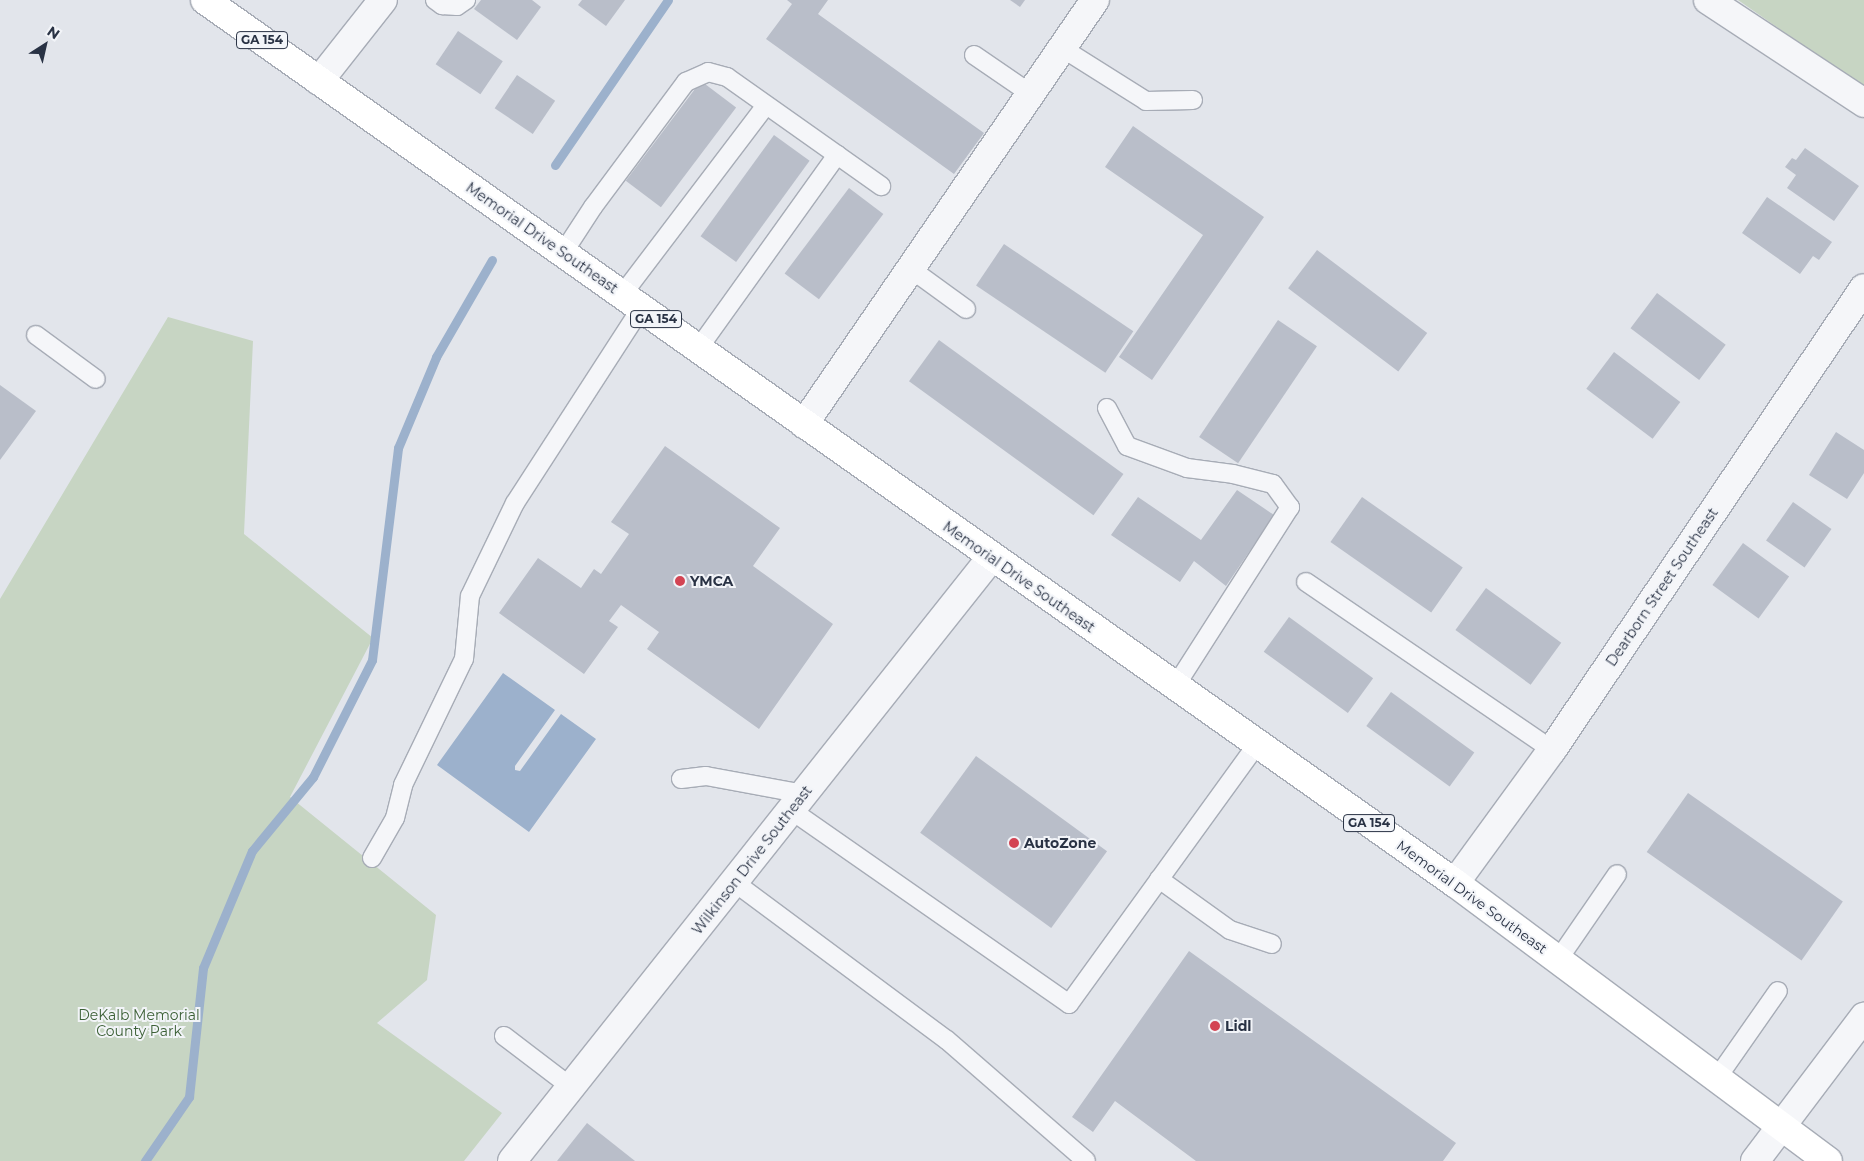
<!DOCTYPE html>
<html>
<head>
<meta charset="utf-8">
<style>
	body { margin:0 }
	#map { position:relative; width:1864px; height:1161px; overflow:hidden; background:#e2e5eb; font-family:Montserrat,sans-serif }
	div>[style] { position:absolute }
	.green>* { inset:0; background:#c7d5c3 }
	.water>* { inset:0; background:#9cb1cc }
	.stream>* { height:9px; margin:-4.5px; padding:0 4.5px; transform-origin:4.5px; border-radius:4.5px; background:#9cb1cc }
	.building>* { inset:0; background:#b9bec9; transform-origin:0 0 }
	.roads { filter:drop-shadow(1px 0 #a7acb6) drop-shadow(-1px 0 #a7acb6) drop-shadow(0 1px #a7acb6) drop-shadow(0 -1px #a7acb6) }
	.service>* { height:18px; margin:-9px; padding:0 9px; transform-origin:9px; border-radius:9px; background:#f5f6f9 }
	.minor>* { height:28px; margin:-14px; padding:0 14px; transform-origin:14px; border-radius:14px; background:#f5f6f9 }
	.primary>* { height:28px; margin:-14px; padding:0 14px; transform-origin:14px; border-radius:14px; background:#fff }
	.dots>* { width:14px; height:14px; translate:-50% -50%; box-sizing:border-box; border:2px solid #f2f4f8; border-radius:50% }
	span { translate:-50% -50%; white-space:nowrap; text-align:center; line-height:1.15; -webkit-text-stroke:4px #f2f4f8; paint-order:stroke }
	.shield-label span { padding:1px 4px; background:#f2f4f8; border:1px solid; border-radius:4px; -webkit-text-stroke-width:0 }
	.shield-label { font-size:12px; color:#293244; font-weight:700 }
	.street-label { font-size:14px; color:#293244 }
	.poi-label { font-size:14px; color:#293244; font-weight:700 }
	.left { translate:0 -50%; text-align:left }
	.park-label { font-size:14px; color:#3c6036 }
	.north { position:absolute; left:20px; top:20px; width:50px; height:50px; -webkit-text-stroke:4px #f2f4f8; paint-order:stroke; rotate:35deg; font-size:14px; font-weight:700; line-height:20px; text-align:center; color:#293244 }
	.north::after { content:''; display:block; margin:auto; width:18px; height:22px; background:#293244; clip-path:polygon(50% 0,100% 100%,50% 72%,0 100%) }
</style>
</head>
<body>
<div id="map">
	<div class="green">
		<div style="clip-path:polygon(1738px 0,1864px 0,1864px 88px)"></div>
		<div style="clip-path:polygon(168px 317px,253px 341px,244px 534px,373px 638px,290px 797px,436px 915px,427px 980px,377px 1023px,502px 1113px,464px 1161px,0 1161px,0 599px)"></div>
	</div>
	<div class="water">
		<div style="clip-path:polygon(503px 673px,555px 710px,515px 766px,515px 770px,520px 771px,561px 714px,596px 739px,529px 832px,437px 765px)"></div>
	</div>
	<div class="stream">
		<div style="left:555px;top:165px;width:200px;rotate:-55.6deg"></div>
		<div style="left:145px;top:1161px;width:78px;rotate:-55.5deg"></div>
		<div style="left:189px;top:1097px;width:130px;rotate:-83.8deg"></div>
		<div style="left:203px;top:968px;width:127px;rotate:-67.3deg"></div>
		<div style="left:252px;top:851px;width:96px;rotate:-50.5deg"></div>
		<div style="left:313px;top:777px;width:131px;rotate:-63.2deg"></div>
		<div style="left:372px;top:660px;width:214px;rotate:-83deg"></div>
		<div style="left:398px;top:448px;width:99px;rotate:-67.3deg"></div>
		<div style="left:436px;top:357px;width:112px;rotate:-60deg"></div>
	</div>
	<div class="building">
		<div style="clip-path:polygon(481px 0,532px 0,541px 7px,517px 40px,474px 9px)"></div>
		<div style="clip-path:polygon(582px 0,625px 0,606px 26px,578px 5px)"></div>
		<div style="clip-path:polygon(787px 0,828px 0,818px 14px,984px 133px,954px 174px,766px 39px,792px 4px)"></div>
		<div style="clip-path:polygon(1010px 0,1025px 0,1020px 7px)"></div>
		<div style="left:458px;top:31px;width:54px;height:40px;rotate:34deg"></div>
		<div style="left:517px;top:75px;width:46px;height:40px;rotate:34deg"></div>
		<div style="left:701px;top:81px;width:44px;height:125px;rotate:37deg"></div>
		<div style="clip-path:polygon(1133px 126px,1264px 217px,1152px 380px,1119px 357px,1203px 235px,1105px 167px)"></div>
		<div style="left:774px;top:135px;width:44px;height:125px;rotate:36deg"></div>
		<div style="clip-path:polygon(1805px 148px,1859px 186px,1834px 221px,1787px 188px,1796px 175px,1785px 167px,1792px 158px,1796px 160px)"></div>
		<div style="left:849px;top:188px;width:43px;height:107px;rotate:37deg"></div>
		<div style="clip-path:polygon(1767px 197px,1832px 242px,1819px 260px,1813px 256px,1800px 274px,1742px 233px)"></div>
		<div style="left:1004px;top:244px;width:156px;height:50px;rotate:34deg"></div>
		<div style="left:1317px;top:250px;width:138px;height:48px;rotate:37deg"></div>
		<div style="left:1657px;top:293px;width:86px;height:44px;rotate:37deg"></div>
		<div style="left:1278px;top:320px;width:47px;height:141px;rotate:34deg"></div>
		<div style="left:939px;top:340px;width:228px;height:51px;rotate:36deg"></div>
		<div style="left:1614px;top:352px;width:83px;height:46px;rotate:37deg"></div>
		<div style="clip-path:polygon(0 385px,36px 411px,0 460px)"></div>
		<div style="clip-path:polygon(1836px 432px,1864px 450px,1864px 473px,1847px 499px,1809px 475px)"></div>
		<div style="clip-path:polygon(665px 446px,780px 528px,753px 566px,833px 624px,759px 729px,647px 649px,659px 632px,621px 605px,609px 621px,618px 627px,584px 674px,499px 613px,538px 558px,581px 588px,594px 569px,601px 574px,629px 534px,611px 522px)"></div>
		<div style="clip-path:polygon(1237px 490px,1274px 515px,1226px 586px,1194px 561px,1180px 582px,1111px 535px,1138px 497px,1201px 540px)"></div>
		<div style="left:1362px;top:497px;width:123px;height:55px;rotate:35deg"></div>
		<div style="left:1793px;top:502px;width:47px;height:47px;rotate:35deg"></div>
		<div style="left:1743px;top:543px;width:57px;height:52px;rotate:36deg"></div>
		<div style="left:1486px;top:588px;width:93px;height:52px;rotate:36deg"></div>
		<div style="left:1289px;top:617px;width:104px;height:43px;rotate:36deg"></div>
		<div style="left:1391px;top:692px;width:103px;height:42px;rotate:36deg"></div>
		<div style="left:976px;top:756px;width:162px;height:95px;rotate:36deg"></div>
		<div style="left:1688px;top:793px;width:189px;height:72px;rotate:35deg"></div>
		<div style="clip-path:polygon(1189px 951px,1456px 1143px,1443px 1161px,1196px 1161px,1115px 1101px,1093px 1132px,1072px 1117px)"></div>
		<div style="clip-path:polygon(587px 1123px,635px 1161px,557px 1161px)"></div>
	</div>
	<div class="roads">
		<div class="service">
			<div style="left:435px;top:0;width:9px;rotate:36deg"></div>
			<div style="left:442px;top:5px;width:15px;rotate:4deg"></div>
			<div style="left:457px;top:6px;width:11px;rotate:-34deg"></div>
			<div style="left:1062px;top:48px;width:99px;rotate:32.2deg"></div>
			<div style="left:1146px;top:101px;width:47px;rotate:-1.2deg"></div>
			<div style="left:974px;top:55px;width:69px;rotate:34.4deg"></div>
			<div style="left:563px;top:253px;width:55px;rotate:-56.9deg"></div>
			<div style="left:593px;top:207px;width:156px;rotate:-53.4deg"></div>
			<div style="left:686px;top:82px;width:24px;rotate:-24deg"></div>
			<div style="left:708px;top:72px;width:20px;rotate:15deg"></div>
			<div style="left:727px;top:77px;width:189px;rotate:35.3deg"></div>
			<div style="left:911px;top:269px;width:68px;rotate:36deg"></div>
			<div style="left:622px;top:295px;width:238px;rotate:-52.8deg"></div>
			<div style="left:36px;top:335px;width:74px;rotate:36.3deg"></div>
			<div style="left:698px;top:349px;width:239px;rotate:-54.4deg"></div>
			<div style="left:1107px;top:408px;width:43px;rotate:62.2deg"></div>
			<div style="left:1127px;top:446px;width:64px;rotate:20.1deg"></div>
			<div style="left:1187px;top:468px;width:46px;rotate:7.4deg"></div>
			<div style="left:1233px;top:474px;width:41px;rotate:14deg"></div>
			<div style="left:1273px;top:484px;width:29px;rotate:54deg"></div>
			<div style="left:1290px;top:507px;width:210px;rotate:122.6deg"></div>
			<div style="left:1306px;top:582px;width:298px;rotate:34.3deg"></div>
			<div style="left:681px;top:779px;width:25px;rotate:-7deg"></div>
			<div style="left:706px;top:776px;width:100px;rotate:10.4deg"></div>
			<div style="left:791px;top:810px;width:339px;rotate:34.9deg"></div>
			<div style="left:1069px;top:1004px;width:321px;rotate:-54.1deg"></div>
			<div style="left:372px;top:858px;width:46px;rotate:-60.1deg"></div>
			<div style="left:395px;top:818px;width:34px;rotate:-76deg"></div>
			<div style="left:403px;top:785px;width:140px;rotate:-64.2deg"></div>
			<div style="left:464px;top:659px;width:63px;rotate:-84.6deg"></div>
			<div style="left:470px;top:596px;width:103px;rotate:-64.2deg"></div>
			<div style="left:515px;top:503px;width:232px;rotate:-57.1deg"></div>
			<div style="left:1159px;top:879px;width:87px;rotate:35.7deg"></div>
			<div style="left:1230px;top:930px;width:44px;rotate:18.4deg"></div>
			<div style="left:734px;top:882px;width:265px;rotate:36.6deg"></div>
			<div style="left:947px;top:1040px;width:184px;rotate:41deg"></div>
			<div style="left:1558px;top:960px;width:104px;rotate:-55.5deg"></div>
			<div style="left:504px;top:1036px;width:84px;rotate:37.3deg"></div>
			<div style="left:1717px;top:1078px;width:106px;rotate:-55deg"></div>
		</div>
		<div class="minor">
			<div style="left:1708px;top:0;width:187px;rotate:33.4deg"></div>
			<div style="left:319px;top:81px;width:103px;rotate:-51.7deg"></div>
			<div style="left:804px;top:424px;width:514px;rotate:-55.54deg"></div>
			<div style="left:1455px;top:883px;width:165px;rotate:-53.9deg"></div>
			<div style="left:1552px;top:750px;width:557px;rotate:-55.97deg"></div>
			<div style="left:512px;top:1161px;width:770px;rotate:-51.54deg"></div>
			<div style="left:1755px;top:1161px;width:181px;rotate:-52.9deg"></div>
		</div>
		<div class="primary">
			<div style="left:205px;top:0;width:1530px;rotate:35.24deg"></div>
			<div style="left:1455px;top:883px;width:465px;rotate:36.7deg"></div>
		</div>
	</div>
	<div class="dots">
		<div style="left:680px;top:581px;background:#d34453"></div>
		<div style="left:1014px;top:843px;background:#d34453"></div>
		<div style="left:1215px;top:1026px;background:#d34453"></div>
	</div>
	<div class="shield-label">
		<span style="left:262px;top:40px">GA 154</span>
		<span style="left:656px;top:319px">GA 154</span>
		<span style="left:1369px;top:823px">GA 154</span>
	</div>
	<div class="street-label">
		<span style="left:542px;top:238px;rotate:35deg">Memorial Drive Southeast</span>
		<span style="left:1019px;top:577px;rotate:35deg">Memorial Drive Southeast</span>
		<span style="left:1662px;top:587px;rotate:-56deg">Dearborn Street Southeast</span>
		<span style="left:752px;top:860px;rotate:-52deg">Wilkinson Drive Southeast</span>
		<span style="left:1472px;top:897px;rotate:36deg">Memorial Drive Southeast</span>
	</div>
	<div class="poi-label">
		<span class="left" style="left:690px;top:581px">YMCA</span>
		<span class="left" style="left:1024px;top:843px">AutoZone</span>
		<span class="left" style="left:1225px;top:1026px">Lidl</span>
	</div>
	<div class="park-label">
		<span style="left:139px;top:1023px">DeKalb Memorial<br>County Park</span>
	</div>
	<div class="north">N</div>
</div>
</body>
</html>
